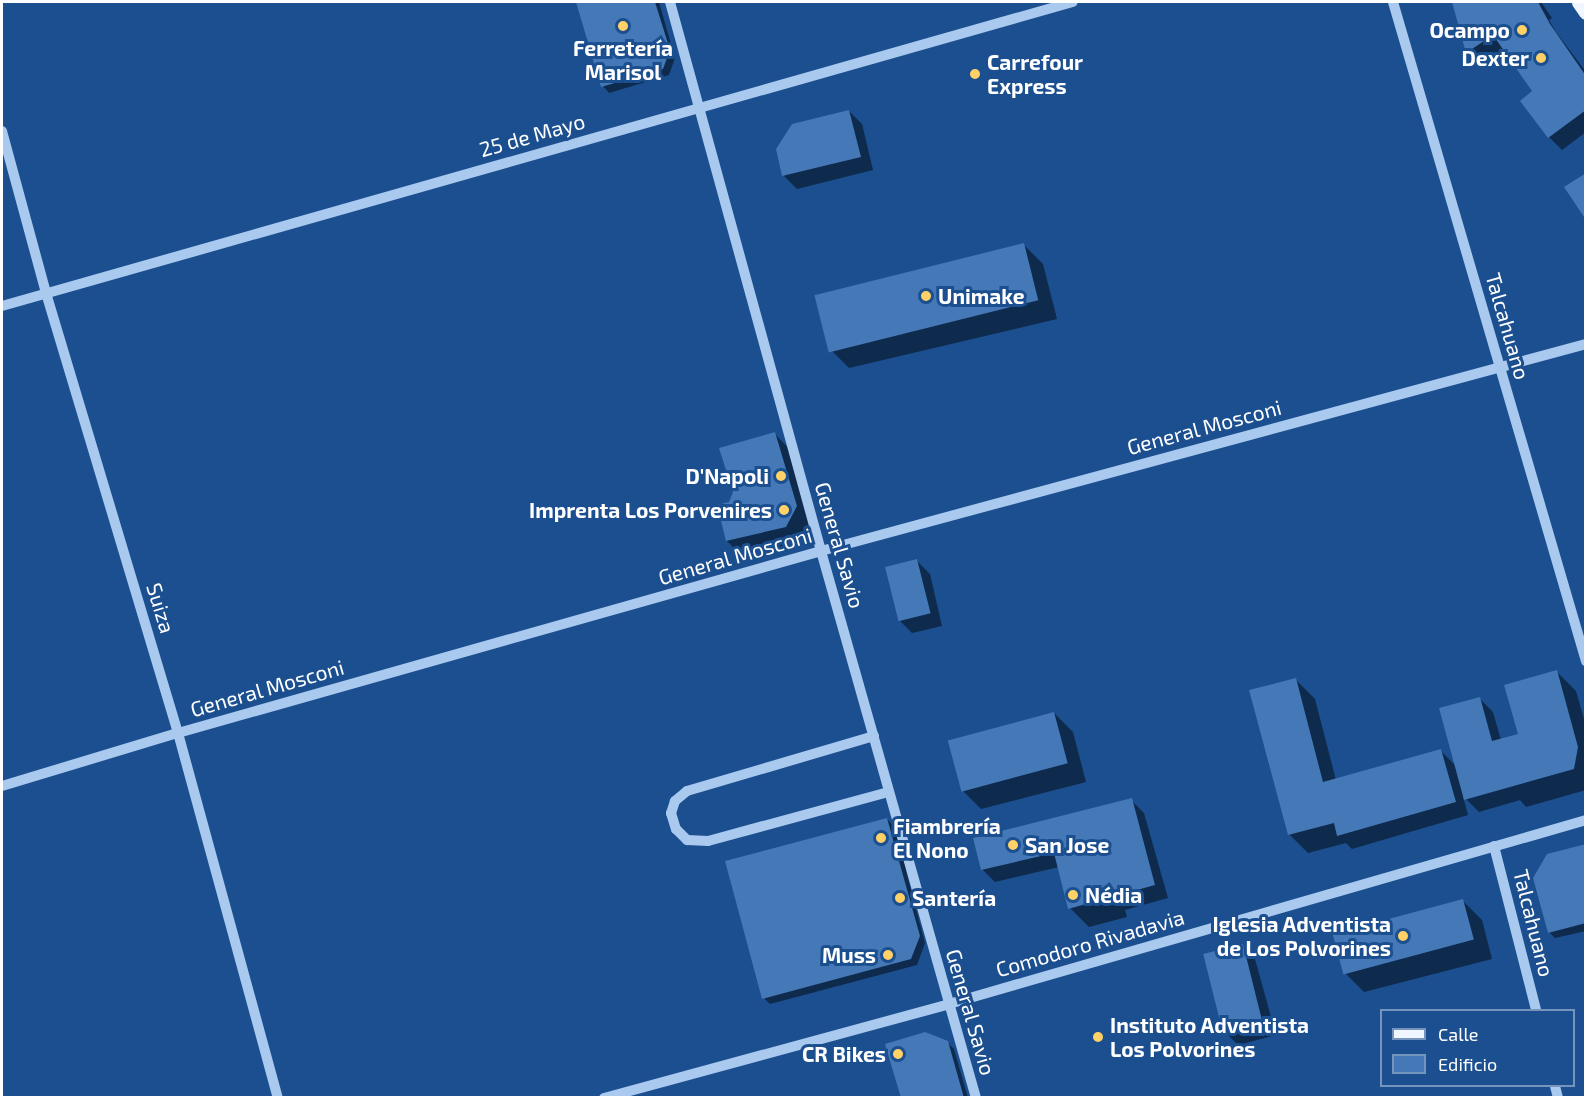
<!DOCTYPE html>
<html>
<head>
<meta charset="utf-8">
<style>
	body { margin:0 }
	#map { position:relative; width:1587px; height:1099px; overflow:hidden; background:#1b4f8f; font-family:"Exo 2",sans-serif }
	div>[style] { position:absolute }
	.shadow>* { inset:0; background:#0007 }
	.building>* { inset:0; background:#4478b7; transform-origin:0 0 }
	.minor>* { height:10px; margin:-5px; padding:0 5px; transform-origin:5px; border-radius:5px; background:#a9c9ee }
	.major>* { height:15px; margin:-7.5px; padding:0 7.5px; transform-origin:7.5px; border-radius:7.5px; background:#f0f6ff }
	.dots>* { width:16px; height:16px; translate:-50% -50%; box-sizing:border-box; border:3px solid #1b4f8f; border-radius:50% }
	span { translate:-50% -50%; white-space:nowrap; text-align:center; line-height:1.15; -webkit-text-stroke:6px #1b4f8f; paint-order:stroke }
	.poi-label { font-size:21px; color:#fff; font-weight:700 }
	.right { translate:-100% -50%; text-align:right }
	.left { translate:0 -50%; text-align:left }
	.street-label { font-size:21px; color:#fff }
	.frame { position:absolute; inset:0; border:3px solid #fff; pointer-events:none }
	.legend { position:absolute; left:1380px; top:1009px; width:195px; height:78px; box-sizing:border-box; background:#1b4f8f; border:2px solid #7695bc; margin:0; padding:8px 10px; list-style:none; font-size:18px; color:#fff }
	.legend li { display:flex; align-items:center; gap:12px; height:30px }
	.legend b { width:30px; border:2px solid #7695bc }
</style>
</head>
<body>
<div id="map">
	<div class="shadow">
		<div style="clip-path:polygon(577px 2px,659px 2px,675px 58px,669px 75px,609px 93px,603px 86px)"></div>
		<div style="clip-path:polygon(1454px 2px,1541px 2px,1552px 18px,1549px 20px,1556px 32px,1586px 72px,1586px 132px,1562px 150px,1549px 137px,1534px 91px,1504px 49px,1480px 65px,1467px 52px)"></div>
		<div style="clip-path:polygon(849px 111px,862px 124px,873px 170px,797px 189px,784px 176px)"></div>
		<div style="clip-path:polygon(1024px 245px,1043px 264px,1057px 319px,849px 368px,829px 348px)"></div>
		<div style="clip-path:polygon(774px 433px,793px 453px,816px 526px,805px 546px,746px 560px,727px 541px,730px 504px)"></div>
		<div style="clip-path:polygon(917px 561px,930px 574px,942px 626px,912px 633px,899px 620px)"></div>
		<div style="clip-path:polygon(1556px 671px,1576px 691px,1586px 726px,1586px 790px,1526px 807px,1520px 800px,1479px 812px,1463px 796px,1468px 815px,1352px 849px,1346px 843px,1308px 853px,1289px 834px,1295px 679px,1315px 699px,1336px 780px,1441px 751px,1457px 767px,1480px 699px,1493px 712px,1501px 740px,1520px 735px)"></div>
		<div style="clip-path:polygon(1054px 713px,1073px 732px,1086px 782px,981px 809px,962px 790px)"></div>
		<div style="clip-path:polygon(1131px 800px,1144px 813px,1168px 898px,1125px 910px,1127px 917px,1089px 927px,1070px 908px,1059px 867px,995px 882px,982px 869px)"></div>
		<div style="clip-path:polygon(887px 819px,900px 833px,910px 870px,906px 871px,925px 943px,917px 965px,770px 1004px,764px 998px)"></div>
		<div style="clip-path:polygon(1586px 845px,1586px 931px,1555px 938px,1549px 932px)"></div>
		<div style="clip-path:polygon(1463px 901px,1482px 920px,1492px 959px,1364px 992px,1345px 973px)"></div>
		<div style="clip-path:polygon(1242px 946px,1255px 959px,1276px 1035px,1238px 1045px,1225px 1032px)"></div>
		<div style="clip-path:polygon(948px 1043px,954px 1049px,968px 1098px,903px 1098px)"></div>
	</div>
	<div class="building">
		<div style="clip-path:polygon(576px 2px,655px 2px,670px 50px,663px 69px,601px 87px)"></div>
		<div style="clip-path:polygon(1452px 2px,1538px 2px,1550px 24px,1586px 76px,1586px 110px,1548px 138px,1520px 101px,1532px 91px,1493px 35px,1466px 53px)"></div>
		<div style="clip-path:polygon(849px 110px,861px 157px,782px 176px,776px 149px,792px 124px)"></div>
		<div style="clip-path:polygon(1586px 173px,1586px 220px,1564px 187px)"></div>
		<div style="left:1024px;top:243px;width:59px;height:216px;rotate:76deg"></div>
		<div style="clip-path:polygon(775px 432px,797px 506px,786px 527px,726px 541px,717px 505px,729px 502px,733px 492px,719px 448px)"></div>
		<div style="left:917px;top:559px;width:56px;height:33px;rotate:76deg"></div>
		<div style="clip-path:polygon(1557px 670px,1578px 747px,1574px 769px,1464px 800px,1439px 708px,1480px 697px,1492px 741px,1518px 734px,1504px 685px)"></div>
		<div style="clip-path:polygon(1296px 678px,1323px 782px,1441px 749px,1456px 802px,1337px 836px,1334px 823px,1288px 835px,1249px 690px)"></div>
		<div style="left:1054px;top:712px;width:53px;height:110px;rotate:75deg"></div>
		<div style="clip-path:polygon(1132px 798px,1155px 885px,1068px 909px,1054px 853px,981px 870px,973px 838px)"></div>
		<div style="clip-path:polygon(887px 818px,920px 936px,911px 959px,762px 999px,725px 861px)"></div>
		<div style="clip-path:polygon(1586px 844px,1586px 923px,1548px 933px,1533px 878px,1547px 854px)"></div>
		<div style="left:1463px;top:899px;width:42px;height:135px;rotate:75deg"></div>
		<div style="left:1243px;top:944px;width:81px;height:41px;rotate:76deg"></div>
		<div style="clip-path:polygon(925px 1032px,948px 1041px,964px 1098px,901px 1098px,885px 1044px)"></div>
	</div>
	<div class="minor">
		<div style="left:670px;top:2px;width:569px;rotate:74.62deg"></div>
		<div style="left:821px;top:551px;width:569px;rotate:74.18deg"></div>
		<div style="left:1393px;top:2px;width:687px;rotate:73.68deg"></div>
		<div style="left:2px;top:131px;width:168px;rotate:74.8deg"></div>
		<div style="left:46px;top:293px;width:459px;rotate:73.3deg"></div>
		<div style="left:178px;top:733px;width:378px;rotate:74.7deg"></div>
		<div style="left:2px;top:306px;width:1113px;rotate:-15.85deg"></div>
		<div style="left:874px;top:736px;width:195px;rotate:163.6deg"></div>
		<div style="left:687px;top:791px;width:16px;rotate:140deg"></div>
		<div style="left:675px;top:801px;width:13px;rotate:108deg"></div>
		<div style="left:671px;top:813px;width:17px;rotate:73deg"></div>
		<div style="left:676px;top:829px;width:16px;rotate:45deg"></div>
		<div style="left:687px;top:840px;width:21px;rotate:3deg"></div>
		<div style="left:708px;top:841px;width:187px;rotate:-15.2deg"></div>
		<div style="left:2px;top:786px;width:184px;rotate:-16.8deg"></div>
		<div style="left:178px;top:733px;width:668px;rotate:-15.8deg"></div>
		<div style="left:821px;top:551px;width:793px;rotate:-15.14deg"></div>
		<div style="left:1494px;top:846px;width:169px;rotate:75.6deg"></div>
		<div style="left:1555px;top:1086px;width:12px;rotate:76deg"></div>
		<div style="left:604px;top:1098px;width:358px;rotate:-15.2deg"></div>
		<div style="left:949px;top:1004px;width:663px;rotate:-16.11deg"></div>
	</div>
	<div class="major">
		<div style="left:1579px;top:2px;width:12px;rotate:55deg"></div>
	</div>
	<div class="dots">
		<div style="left:623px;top:26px;background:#ffd166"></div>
		<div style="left:1522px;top:30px;background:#ffd166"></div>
		<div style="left:1541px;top:58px;background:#ffd166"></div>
		<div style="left:975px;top:74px;background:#ffd166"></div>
		<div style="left:926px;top:296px;background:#ffd166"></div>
		<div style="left:781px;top:476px;background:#ffd166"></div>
		<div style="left:784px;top:510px;background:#ffd166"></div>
		<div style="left:881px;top:838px;background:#ffd166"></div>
		<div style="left:1013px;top:845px;background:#ffd166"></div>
		<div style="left:1073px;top:895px;background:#ffd166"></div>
		<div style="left:900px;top:898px;background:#ffd166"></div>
		<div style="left:1403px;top:936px;background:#ffd166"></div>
		<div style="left:888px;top:955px;background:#ffd166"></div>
		<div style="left:1098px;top:1037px;background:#ffd166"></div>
		<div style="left:898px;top:1054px;background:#ffd166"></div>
	</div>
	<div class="poi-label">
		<span class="right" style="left:1510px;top:30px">Ocampo</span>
		<span style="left:623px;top:60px">Ferretería<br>Marisol</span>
		<span class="right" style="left:1529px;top:58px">Dexter</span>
		<span class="left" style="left:987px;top:74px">Carrefour<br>Express</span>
		<span class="left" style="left:938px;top:296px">Unimake</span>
		<span class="right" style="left:769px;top:476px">D'Napoli</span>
		<span class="right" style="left:772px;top:510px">Imprenta Los Porvenires</span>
		<span class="left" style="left:893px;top:838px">Fiambrería<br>El Nono</span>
		<span class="left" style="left:1025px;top:845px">San Jose</span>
		<span class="left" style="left:1085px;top:895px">Nédia</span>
		<span class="left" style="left:912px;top:898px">Santería</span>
		<span class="right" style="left:1391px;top:936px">Iglesia Adventista<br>de Los Polvorines</span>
		<span class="right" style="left:876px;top:955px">Muss</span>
		<span class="left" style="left:1110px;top:1037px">Instituto Adventista<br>Los Polvorines</span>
		<span class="right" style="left:886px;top:1054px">CR Bikes</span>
	</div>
	<div class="street-label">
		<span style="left:532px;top:135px;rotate:-16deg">25 de Mayo</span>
		<span style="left:1508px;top:326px;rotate:74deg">Talcahuano</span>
		<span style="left:1204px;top:427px;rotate:-15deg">General Mosconi</span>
		<span style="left:840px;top:545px;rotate:74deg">General Savio</span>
		<span style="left:735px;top:556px;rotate:-16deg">General Mosconi</span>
		<span style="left:161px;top:608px;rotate:73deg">Suiza</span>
		<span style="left:267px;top:688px;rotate:-16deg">General Mosconi</span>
		<span style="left:1534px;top:923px;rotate:76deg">Talcahuano</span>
		<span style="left:1090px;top:943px;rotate:-16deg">Comodoro Rivadavia</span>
		<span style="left:971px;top:1012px;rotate:74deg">General Savio</span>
	</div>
	<div class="frame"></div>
	<ul class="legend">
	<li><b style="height:8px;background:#f0f6ff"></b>Calle</li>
	<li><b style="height:16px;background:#4478b7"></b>Edificio</li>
	</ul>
</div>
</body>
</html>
